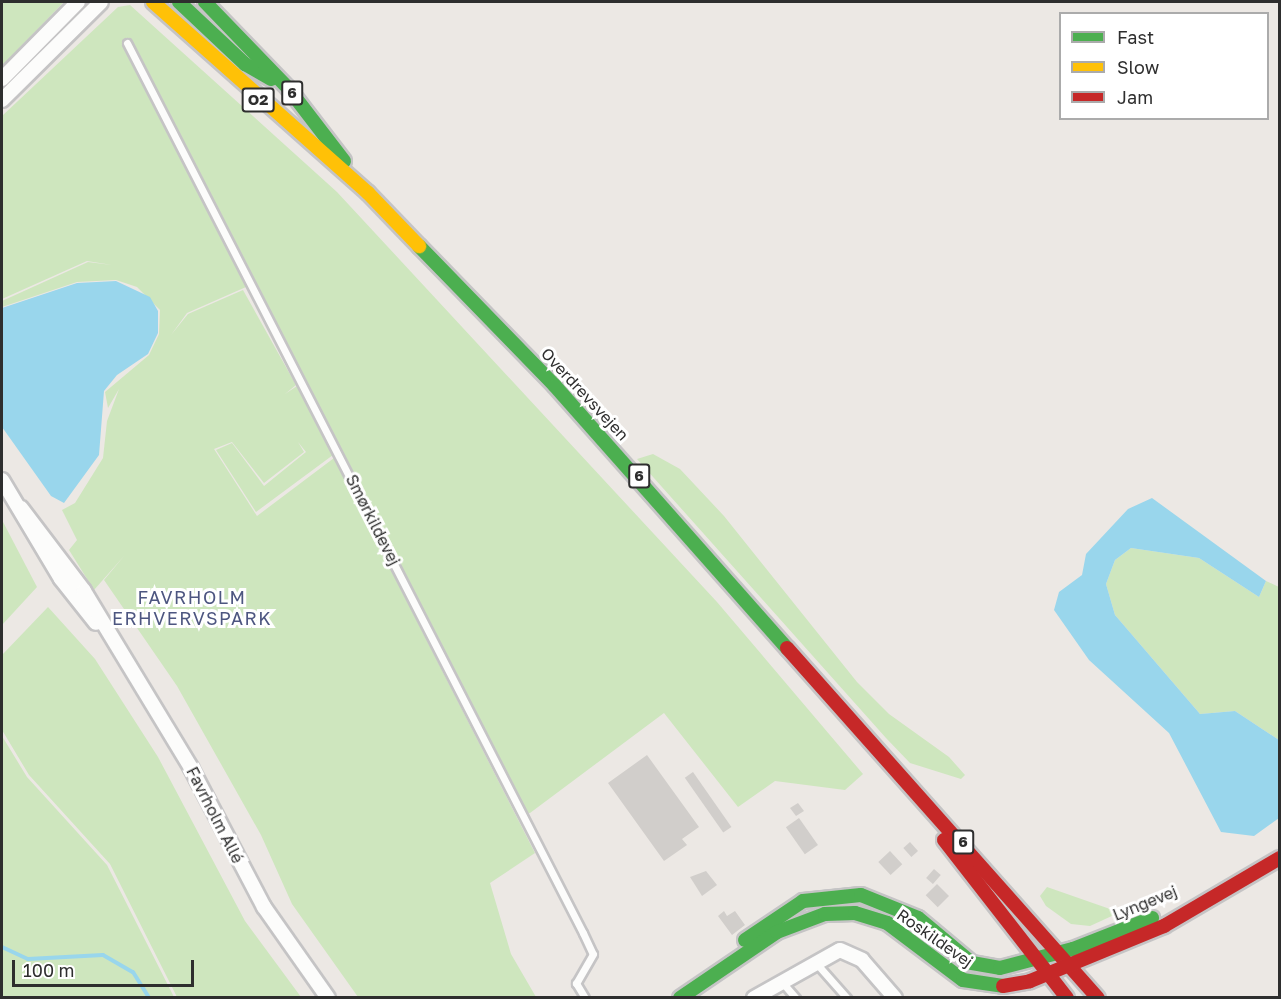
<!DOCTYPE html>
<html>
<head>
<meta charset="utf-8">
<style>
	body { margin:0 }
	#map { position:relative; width:1281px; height:999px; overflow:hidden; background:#ece8e4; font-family:"Golos Text",sans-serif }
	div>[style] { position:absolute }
	.green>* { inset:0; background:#cee6be }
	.water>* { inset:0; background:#99d6ec }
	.stream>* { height:4px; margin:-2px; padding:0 2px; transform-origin:2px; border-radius:2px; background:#99d6ec }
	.building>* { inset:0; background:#d1cecb; transform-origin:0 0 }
	.roads { filter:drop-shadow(2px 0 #c5c4c5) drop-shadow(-2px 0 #c5c4c5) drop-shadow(0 2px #c5c4c5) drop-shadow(0 -2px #c5c4c5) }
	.lane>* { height:7px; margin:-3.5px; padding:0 3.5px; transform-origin:3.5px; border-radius:3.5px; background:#fcfcfb }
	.street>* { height:14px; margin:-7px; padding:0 7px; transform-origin:7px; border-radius:7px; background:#fcfcfb }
	.fast>* { height:14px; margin:-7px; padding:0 7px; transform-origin:7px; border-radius:7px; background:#4caf50 }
	.slow>* { height:14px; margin:-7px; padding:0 7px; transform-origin:7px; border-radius:7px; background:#ffc107 }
	.jam>* { height:14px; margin:-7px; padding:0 7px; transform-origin:7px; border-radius:7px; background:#c62828 }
	span { translate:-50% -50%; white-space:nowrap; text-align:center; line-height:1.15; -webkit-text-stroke:6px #fff; paint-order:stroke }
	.shield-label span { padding:2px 4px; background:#fff; border:2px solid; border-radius:4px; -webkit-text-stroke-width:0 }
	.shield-label { font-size:15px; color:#2e2e2e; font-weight:700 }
	.street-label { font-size:16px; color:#2e2e2e }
	.neighbourhood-label { font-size:18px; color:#4d5680; letter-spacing:1.5px }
	.frame { position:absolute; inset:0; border:3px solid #2e2e2e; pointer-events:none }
	.legend { position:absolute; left:1059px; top:12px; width:210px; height:108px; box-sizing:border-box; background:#fff; border:2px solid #ababab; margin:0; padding:8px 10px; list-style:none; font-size:18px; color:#2e2e2e }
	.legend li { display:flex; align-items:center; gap:12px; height:30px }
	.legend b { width:30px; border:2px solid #ababab }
	.scale { position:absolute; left:12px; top:960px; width:182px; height:27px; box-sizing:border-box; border:3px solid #2e2e2e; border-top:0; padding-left:8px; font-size:18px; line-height:21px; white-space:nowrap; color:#2e2e2e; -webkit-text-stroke:4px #fff; paint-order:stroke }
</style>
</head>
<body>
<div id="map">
	<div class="green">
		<div style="clip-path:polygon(2px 2px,64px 2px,2px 66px)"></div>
		<div style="clip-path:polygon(130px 5px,337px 192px,717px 602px,863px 774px,845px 790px,775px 781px,738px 807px,664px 713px,530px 813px,518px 815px,337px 457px,246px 287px,187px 313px,171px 335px,188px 314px,243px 290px,296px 385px,285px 394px,297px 386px,333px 455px,256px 512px,216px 450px,232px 443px,264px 486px,306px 452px,298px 442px,304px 452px,264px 483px,232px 442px,214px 449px,257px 516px,334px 458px,535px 853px,490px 883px,511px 954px,536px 997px,358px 997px,292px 904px,261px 835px,177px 686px,104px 580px,124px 556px,94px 590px,69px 550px,77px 540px,62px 510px,75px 503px,103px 458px,107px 421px,119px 389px,108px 408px,105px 392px,149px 355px,159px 334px,160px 310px,137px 287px,116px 280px,77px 282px,2px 307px,2px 301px,88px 262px,112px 265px,87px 261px,2px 299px,2px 116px,118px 7px)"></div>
		<div style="clip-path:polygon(653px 454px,680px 469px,724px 516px,857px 682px,889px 714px,949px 757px,965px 775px,961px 779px,910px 763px,886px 738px,637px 459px)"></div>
		<div style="clip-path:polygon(2px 520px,37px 587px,2px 625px)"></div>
		<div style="clip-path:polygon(1131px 548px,1199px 558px,1259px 597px,1266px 581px,1279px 587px,1279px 740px,1235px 711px,1200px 714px,1115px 615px,1106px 584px,1115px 560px)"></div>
		<div style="clip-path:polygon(48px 607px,95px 659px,158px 757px,245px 921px,301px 997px,177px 997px,110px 864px,29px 775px,2px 730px,2px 655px)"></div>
		<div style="clip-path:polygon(2px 736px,27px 777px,107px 865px,174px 997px,2px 997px)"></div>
		<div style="clip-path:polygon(1047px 887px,1110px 909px,1114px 915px,1090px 926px,1071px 924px,1046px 906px,1040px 896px)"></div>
	</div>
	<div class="water">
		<div style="clip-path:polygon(116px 281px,150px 297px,158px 311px,158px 333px,148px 354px,117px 375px,104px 391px,99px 455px,64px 503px,51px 496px,2px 427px,2px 308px,77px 283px)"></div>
		<div style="clip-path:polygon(1152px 498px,1266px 581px,1259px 597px,1199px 558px,1131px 548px,1115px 560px,1106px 584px,1115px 615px,1200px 714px,1235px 711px,1279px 740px,1279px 818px,1254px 836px,1221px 832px,1169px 733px,1089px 660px,1054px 610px,1059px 592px,1082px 575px,1086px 554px,1128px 509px)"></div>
	</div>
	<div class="stream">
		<div style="left:2px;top:947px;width:29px;rotate:25deg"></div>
		<div style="left:28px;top:959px;width:75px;rotate:-3.1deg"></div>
		<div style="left:103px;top:955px;width:34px;rotate:30deg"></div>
		<div style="left:133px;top:972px;width:31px;rotate:58deg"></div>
	</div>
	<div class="building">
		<div style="clip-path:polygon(647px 755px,699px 827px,682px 839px,687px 845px,664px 861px,608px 783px)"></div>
		<div style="left:693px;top:772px;width:67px;height:10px;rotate:55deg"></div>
		<div style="clip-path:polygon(798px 803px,804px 811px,796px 816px,790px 808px)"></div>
		<div style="left:799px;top:818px;width:33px;height:16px;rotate:55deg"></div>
		<div style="left:910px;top:842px;width:12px;height:9px;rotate:48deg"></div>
		<div style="left:890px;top:851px;width:18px;height:16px;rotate:47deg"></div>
		<div style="left:934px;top:869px;width:9px;height:12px;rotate:41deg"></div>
		<div style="clip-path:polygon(706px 871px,717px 885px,702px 896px,690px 877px)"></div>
		<div style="left:937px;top:884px;width:17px;height:16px;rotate:45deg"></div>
		<div style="clip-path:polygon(724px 911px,727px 916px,735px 911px,745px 925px,732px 935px,718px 916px)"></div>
	</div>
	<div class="roads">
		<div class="lane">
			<div style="left:127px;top:43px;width:1000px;rotate:62.87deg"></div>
			<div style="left:583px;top:933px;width:23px;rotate:65deg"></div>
			<div style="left:593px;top:954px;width:34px;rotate:120deg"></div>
			<div style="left:576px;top:983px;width:17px;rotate:59deg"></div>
			<div style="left:816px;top:963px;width:47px;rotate:48.5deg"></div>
			<div style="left:781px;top:981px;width:23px;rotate:49deg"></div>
		</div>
		<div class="street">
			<div style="left:2px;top:79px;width:108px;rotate:-45.4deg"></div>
			<div style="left:2px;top:100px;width:139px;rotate:-44.7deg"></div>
			<div style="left:2px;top:480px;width:115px;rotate:59.2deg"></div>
			<div style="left:61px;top:579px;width:56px;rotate:51.5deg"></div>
			<div style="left:21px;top:508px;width:104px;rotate:52.8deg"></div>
			<div style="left:84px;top:591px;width:207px;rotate:58.8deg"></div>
			<div style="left:191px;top:768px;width:157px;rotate:62.3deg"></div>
			<div style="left:264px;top:907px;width:111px;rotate:54.9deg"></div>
			<div style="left:754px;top:998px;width:98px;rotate:-29.2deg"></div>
			<div style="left:840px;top:950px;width:24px;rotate:24deg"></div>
			<div style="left:862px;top:960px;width:50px;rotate:49deg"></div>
		</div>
		<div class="fast">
			<div style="left:179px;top:2px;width:91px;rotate:43.2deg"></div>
			<div style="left:245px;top:64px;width:30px;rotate:30deg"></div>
			<div style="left:205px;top:2px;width:120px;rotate:46deg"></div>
			<div style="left:288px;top:88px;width:92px;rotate:52.5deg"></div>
			<div style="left:419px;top:246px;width:195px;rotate:45.8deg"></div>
			<div style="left:555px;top:386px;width:350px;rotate:48.5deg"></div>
			<div style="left:745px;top:940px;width:70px;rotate:-33.9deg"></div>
			<div style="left:803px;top:901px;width:58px;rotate:-5.9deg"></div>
			<div style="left:861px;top:895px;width:61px;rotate:22deg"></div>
			<div style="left:918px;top:918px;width:70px;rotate:39.8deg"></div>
			<div style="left:972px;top:963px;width:28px;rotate:10deg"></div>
			<div style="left:1000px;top:968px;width:75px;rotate:-14.6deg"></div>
			<div style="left:1073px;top:949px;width:85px;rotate:-21.4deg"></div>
			<div style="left:680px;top:998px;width:117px;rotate:-34.2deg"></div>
			<div style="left:777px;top:932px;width:51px;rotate:-20.6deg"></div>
			<div style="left:825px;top:914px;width:30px;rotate:-2deg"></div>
			<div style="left:855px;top:913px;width:34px;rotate:17deg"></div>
			<div style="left:887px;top:923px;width:95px;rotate:36.9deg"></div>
			<div style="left:963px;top:980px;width:40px;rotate:8.5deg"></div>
		</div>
		<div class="slow">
			<div style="left:153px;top:2px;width:288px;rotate:41.6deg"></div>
			<div style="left:368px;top:193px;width:74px;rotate:46.1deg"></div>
		</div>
		<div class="jam">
			<div style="left:787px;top:648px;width:468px;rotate:48.4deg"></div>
			<div style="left:944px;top:840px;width:200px;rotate:52.1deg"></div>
			<div style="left:1003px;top:986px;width:27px;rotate:-10deg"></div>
			<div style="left:1030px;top:981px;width:145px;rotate:-22.3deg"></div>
			<div style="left:1164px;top:926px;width:134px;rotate:-30.4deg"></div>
		</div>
	</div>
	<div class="shield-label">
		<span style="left:292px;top:93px">6</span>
		<span style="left:258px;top:100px">O2</span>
		<span style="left:639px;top:476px">6</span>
		<span style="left:963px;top:842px">6</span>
	</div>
	<div class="street-label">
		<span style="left:585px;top:394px;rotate:47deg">Overdrevsvejen</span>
		<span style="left:373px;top:520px;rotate:63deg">Smørkildevej</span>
		<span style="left:215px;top:815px;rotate:63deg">Favrholm Allé</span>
		<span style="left:1145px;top:903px;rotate:-22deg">Lyngevej</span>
		<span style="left:935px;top:938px;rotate:35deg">Roskildevej</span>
	</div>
	<div class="neighbourhood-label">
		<span style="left:192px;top:608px">FAVRHOLM<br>ERHVERVSPARK</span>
	</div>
	<div class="frame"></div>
	<ul class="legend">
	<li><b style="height:8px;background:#4caf50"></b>Fast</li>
	<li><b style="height:8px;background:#ffc107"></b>Slow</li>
	<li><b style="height:8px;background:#c62828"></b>Jam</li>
	</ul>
	<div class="scale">100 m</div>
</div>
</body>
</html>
